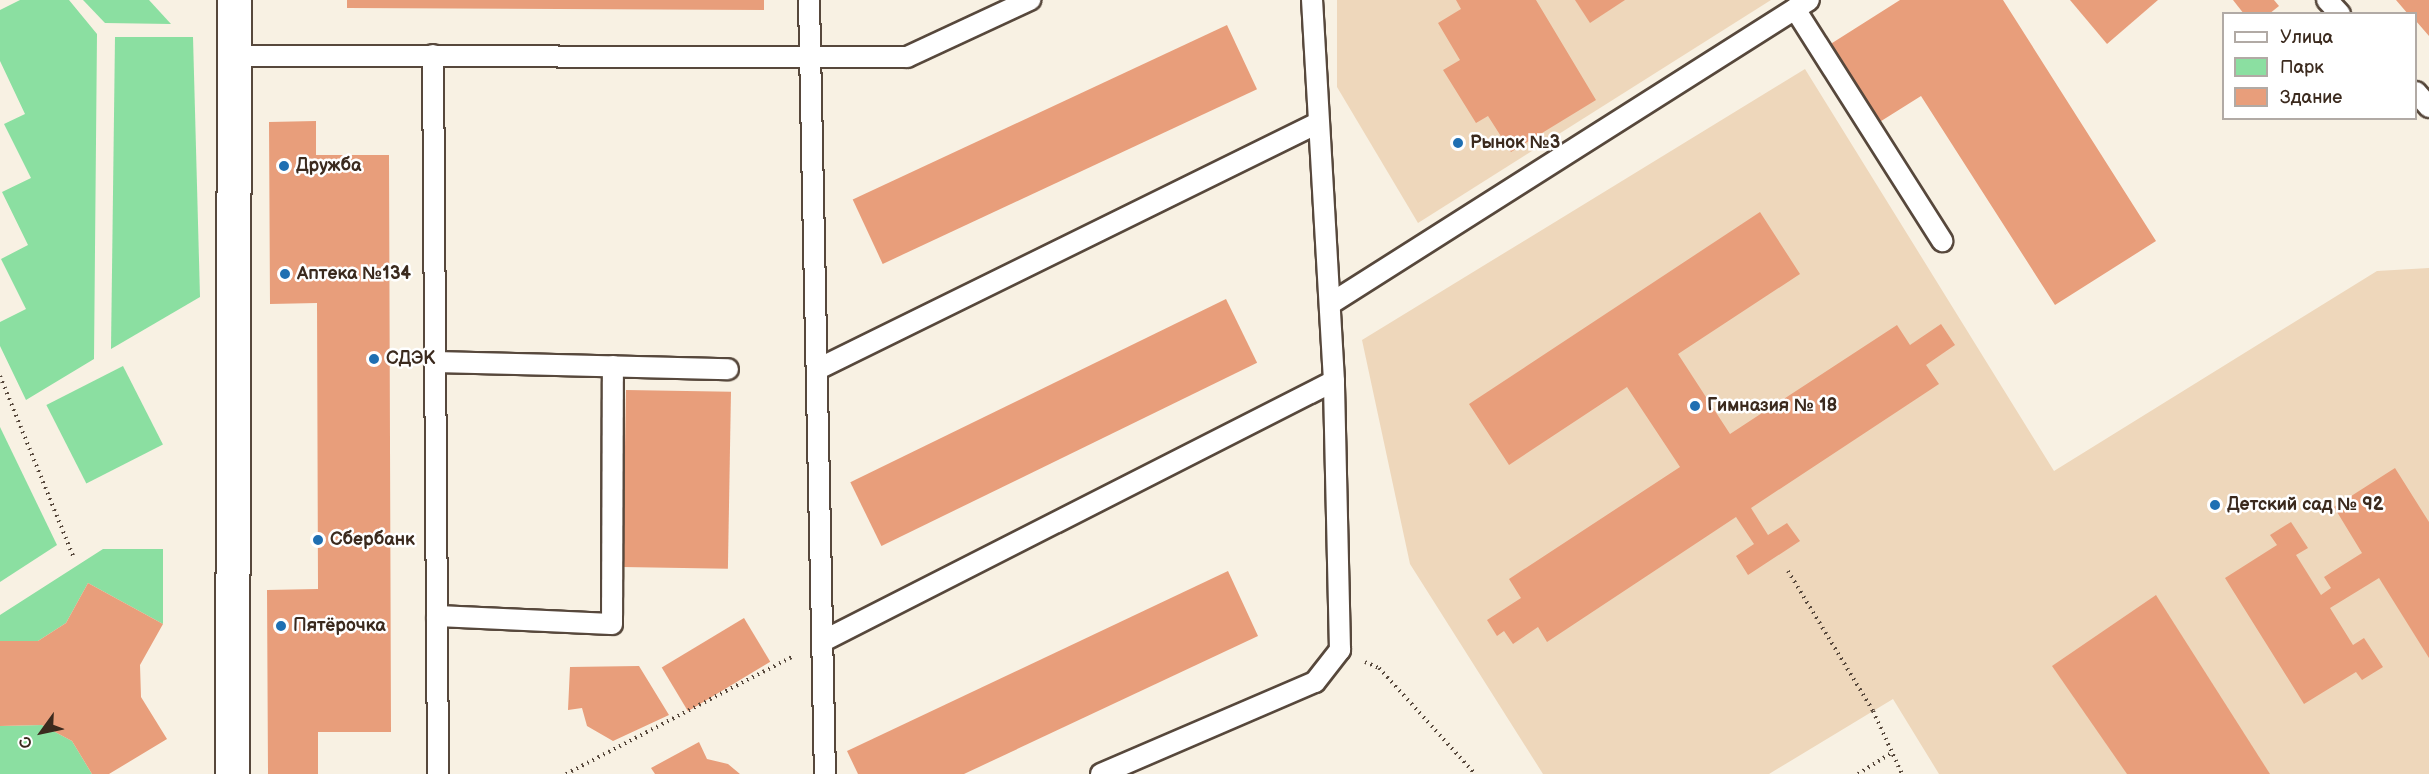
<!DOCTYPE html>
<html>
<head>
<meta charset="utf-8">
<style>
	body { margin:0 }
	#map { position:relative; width:2429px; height:774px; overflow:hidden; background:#f8f1e3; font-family:"Balsamiq Sans",sans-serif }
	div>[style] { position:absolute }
	.built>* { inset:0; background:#eed7bb }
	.green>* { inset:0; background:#8bdfa1; transform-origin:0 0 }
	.building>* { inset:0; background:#e89e7b; transform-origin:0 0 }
	.path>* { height:4px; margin-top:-2px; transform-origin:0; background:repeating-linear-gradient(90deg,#57483c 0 1.5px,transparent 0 6px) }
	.roads { filter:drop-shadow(2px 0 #57483c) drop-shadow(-2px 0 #57483c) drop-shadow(0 2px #57483c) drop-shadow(0 -2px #57483c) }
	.lane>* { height:20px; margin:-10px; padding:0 10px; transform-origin:10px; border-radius:10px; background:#fff }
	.street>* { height:33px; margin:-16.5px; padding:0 16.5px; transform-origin:16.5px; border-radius:16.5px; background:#fff }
	.dots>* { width:16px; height:16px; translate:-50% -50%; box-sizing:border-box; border:3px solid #fff; border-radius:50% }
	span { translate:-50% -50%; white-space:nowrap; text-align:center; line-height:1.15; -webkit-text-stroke:5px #fff; paint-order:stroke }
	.poi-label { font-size:18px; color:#3b2a1e; font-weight:700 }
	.left { translate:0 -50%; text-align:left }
	.legend { position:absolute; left:2222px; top:12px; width:195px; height:108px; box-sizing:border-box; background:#fff; border:2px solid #b1aaa5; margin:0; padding:8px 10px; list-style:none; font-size:18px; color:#3b2a1e }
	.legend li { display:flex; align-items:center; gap:12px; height:30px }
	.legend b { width:30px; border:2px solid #b1aaa5 }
	.north { position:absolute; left:12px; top:702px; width:60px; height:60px; -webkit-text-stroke:4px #fff; paint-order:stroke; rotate:237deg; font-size:16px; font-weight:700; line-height:24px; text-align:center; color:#3b2a1e }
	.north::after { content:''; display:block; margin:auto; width:21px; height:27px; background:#3b2a1e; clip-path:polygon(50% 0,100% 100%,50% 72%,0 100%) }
</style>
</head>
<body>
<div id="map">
	<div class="built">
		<div style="clip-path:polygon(1337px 0,1771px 0,1418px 223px,1337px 87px)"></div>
		<div style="clip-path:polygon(1805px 69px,2054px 471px,2377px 271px,2429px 268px,2429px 774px,1939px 774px,1893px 699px,1769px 774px,1543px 774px,1410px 564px,1362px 340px)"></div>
	</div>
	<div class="green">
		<div style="clip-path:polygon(20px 0,69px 0,97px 34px,94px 359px,26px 400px,0 346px,0 322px,26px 309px,1px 259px,28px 245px,2px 192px,31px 178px,4px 124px,25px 114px,0 61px,0 10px)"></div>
		<div style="clip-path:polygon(83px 0,149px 0,171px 24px,105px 23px)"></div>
		<div style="clip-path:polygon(115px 37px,193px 37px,200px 297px,111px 349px)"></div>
		<div style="left:123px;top:366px;width:88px;height:86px;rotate:63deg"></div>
		<div style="clip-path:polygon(0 427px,57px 545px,0 582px)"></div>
		<div style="clip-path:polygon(103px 549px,163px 549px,163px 624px,88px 583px,66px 623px,38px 641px,0 641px,0 615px)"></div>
		<div style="clip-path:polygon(42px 725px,72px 741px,92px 774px,0 774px,0 726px)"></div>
	</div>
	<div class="building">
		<div style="clip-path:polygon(347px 0,764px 0,764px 10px,347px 8px)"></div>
		<div style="clip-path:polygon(1456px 0,1536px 0,1596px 100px,1511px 152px,1488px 116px,1476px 123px,1443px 70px,1460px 60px,1438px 23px,1461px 9px)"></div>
		<div style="clip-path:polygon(1575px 0,1625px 0,1590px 23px)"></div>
		<div style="clip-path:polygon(1900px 0,2003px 0,2156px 241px,2055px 305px,1921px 96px,1878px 123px,1829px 45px)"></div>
		<div style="clip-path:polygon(2070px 0,2158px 0,2107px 44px)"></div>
		<div style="clip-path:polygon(2233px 0,2274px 0,2279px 6px,2269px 14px,2244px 14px)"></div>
		<div style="clip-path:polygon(2396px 0,2429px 0,2429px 36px,2416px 21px,2416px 14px,2408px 14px)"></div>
		<div style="left:1227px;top:25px;width:71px;height:413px;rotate:65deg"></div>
		<div style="clip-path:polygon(316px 121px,316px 155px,389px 155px,391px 732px,318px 732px,318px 774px,268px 774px,267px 590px,318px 589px,317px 303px,270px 304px,269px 122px)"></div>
		<div style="clip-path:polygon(1760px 212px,1800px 274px,1678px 354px,1730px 434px,1897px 325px,1910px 345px,1941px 324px,1955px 345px,1926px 365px,1939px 384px,1751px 508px,1768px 535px,1787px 523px,1800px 541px,1748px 575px,1736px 556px,1754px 544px,1736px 517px,1547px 642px,1538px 627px,1513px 644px,1504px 631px,1497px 636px,1487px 620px,1521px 598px,1509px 579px,1680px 467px,1627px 387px,1509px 465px,1469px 404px)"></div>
		<div style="left:1226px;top:299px;width:71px;height:418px;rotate:64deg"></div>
		<div style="left:626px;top:390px;width:105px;height:177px;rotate:1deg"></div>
		<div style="clip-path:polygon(2395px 468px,2429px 522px,2429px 658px,2379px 578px,2330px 608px,2353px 645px,2364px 638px,2383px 667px,2362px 680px,2356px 672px,2304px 704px,2225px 578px,2277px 545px,2270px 535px,2291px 522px,2308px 548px,2296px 555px,2321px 595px,2331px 588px,2324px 577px,2362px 553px,2334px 507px)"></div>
		<div style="clip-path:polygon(1228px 571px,1258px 636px,964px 774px,858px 774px,847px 751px)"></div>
		<div style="clip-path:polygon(88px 583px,163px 624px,140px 665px,141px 697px,167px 739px,109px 774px,92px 774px,72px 741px,42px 725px,0 726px,0 641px,38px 641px,66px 623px)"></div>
		<div style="clip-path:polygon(2156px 595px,2270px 774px,2127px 774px,2052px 666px)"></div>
		<div style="left:744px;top:618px;width:51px;height:96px;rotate:59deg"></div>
		<div style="clip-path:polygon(639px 666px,669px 715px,613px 741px,587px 726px,582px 708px,568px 710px,570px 667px)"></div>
		<div style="clip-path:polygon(699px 742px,707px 759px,728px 764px,740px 774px,655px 774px,651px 768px)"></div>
	</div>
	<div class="path">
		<div style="left:0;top:376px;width:194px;rotate:67.9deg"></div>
		<div style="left:1788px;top:571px;width:164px;rotate:58.7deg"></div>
		<div style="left:1873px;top:711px;width:69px;rotate:65.3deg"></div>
		<div style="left:1365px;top:662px;width:15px;rotate:23deg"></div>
		<div style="left:1379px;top:668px;width:143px;rotate:47.8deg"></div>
		<div style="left:566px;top:774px;width:257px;rotate:-27.4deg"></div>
		<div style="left:1858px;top:774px;width:41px;rotate:-32.2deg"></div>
	</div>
	<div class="roads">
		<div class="lane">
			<div style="left:809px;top:0;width:774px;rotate:88.82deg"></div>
			<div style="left:2327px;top:0;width:19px;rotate:47deg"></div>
			<div style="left:1795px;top:9px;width:275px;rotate:57.6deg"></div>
			<div style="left:433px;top:55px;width:719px;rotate:89.6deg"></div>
			<div style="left:234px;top:56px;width:673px;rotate:0.09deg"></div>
			<div style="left:907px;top:57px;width:136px;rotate:-24.9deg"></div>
			<div style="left:2416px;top:92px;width:20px;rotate:49deg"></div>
			<div style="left:1330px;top:304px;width:567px;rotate:-32.4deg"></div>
			<div style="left:435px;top:362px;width:293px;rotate:1.4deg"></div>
			<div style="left:818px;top:369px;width:557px;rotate:-26.2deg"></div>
			<div style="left:437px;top:616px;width:175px;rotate:2.6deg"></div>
			<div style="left:612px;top:624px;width:258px;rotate:-89.8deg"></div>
			<div style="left:823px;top:641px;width:573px;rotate:-26.97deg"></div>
			<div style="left:1101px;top:774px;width:233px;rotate:-23.3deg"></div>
			<div style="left:1315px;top:682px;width:41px;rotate:-52deg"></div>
			<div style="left:1340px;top:650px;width:269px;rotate:-91.3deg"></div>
			<div style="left:1334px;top:381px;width:382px;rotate:-93.3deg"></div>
		</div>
		<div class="street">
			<div style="left:232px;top:774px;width:774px;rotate:-89.85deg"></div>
		</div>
	</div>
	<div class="dots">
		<div style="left:1458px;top:143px;background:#1f6fb2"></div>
		<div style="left:284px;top:166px;background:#1f6fb2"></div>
		<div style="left:285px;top:274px;background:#1f6fb2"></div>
		<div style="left:374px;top:359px;background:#1f6fb2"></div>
		<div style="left:1695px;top:406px;background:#1f6fb2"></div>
		<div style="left:2215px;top:505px;background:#1f6fb2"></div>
		<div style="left:318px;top:540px;background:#1f6fb2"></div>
		<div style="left:281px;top:626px;background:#1f6fb2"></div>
	</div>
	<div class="poi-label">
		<span class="left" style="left:1470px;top:143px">Рынок №3</span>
		<span class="left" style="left:296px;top:166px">Дружба</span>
		<span class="left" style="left:297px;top:274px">Аптека №134</span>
		<span class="left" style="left:386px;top:359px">СДЭК</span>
		<span class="left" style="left:1707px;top:406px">Гимназия № 18</span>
		<span class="left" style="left:2227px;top:505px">Детский сад № 92</span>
		<span class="left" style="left:330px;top:540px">Сбербанк</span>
		<span class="left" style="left:293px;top:626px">Пятёрочка</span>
	</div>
	<ul class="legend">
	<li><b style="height:8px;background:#fff"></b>Улица</li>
	<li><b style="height:16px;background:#8bdfa1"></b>Парк</li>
	<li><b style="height:16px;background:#e89e7b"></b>Здание</li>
	</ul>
	<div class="north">С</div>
</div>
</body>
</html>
